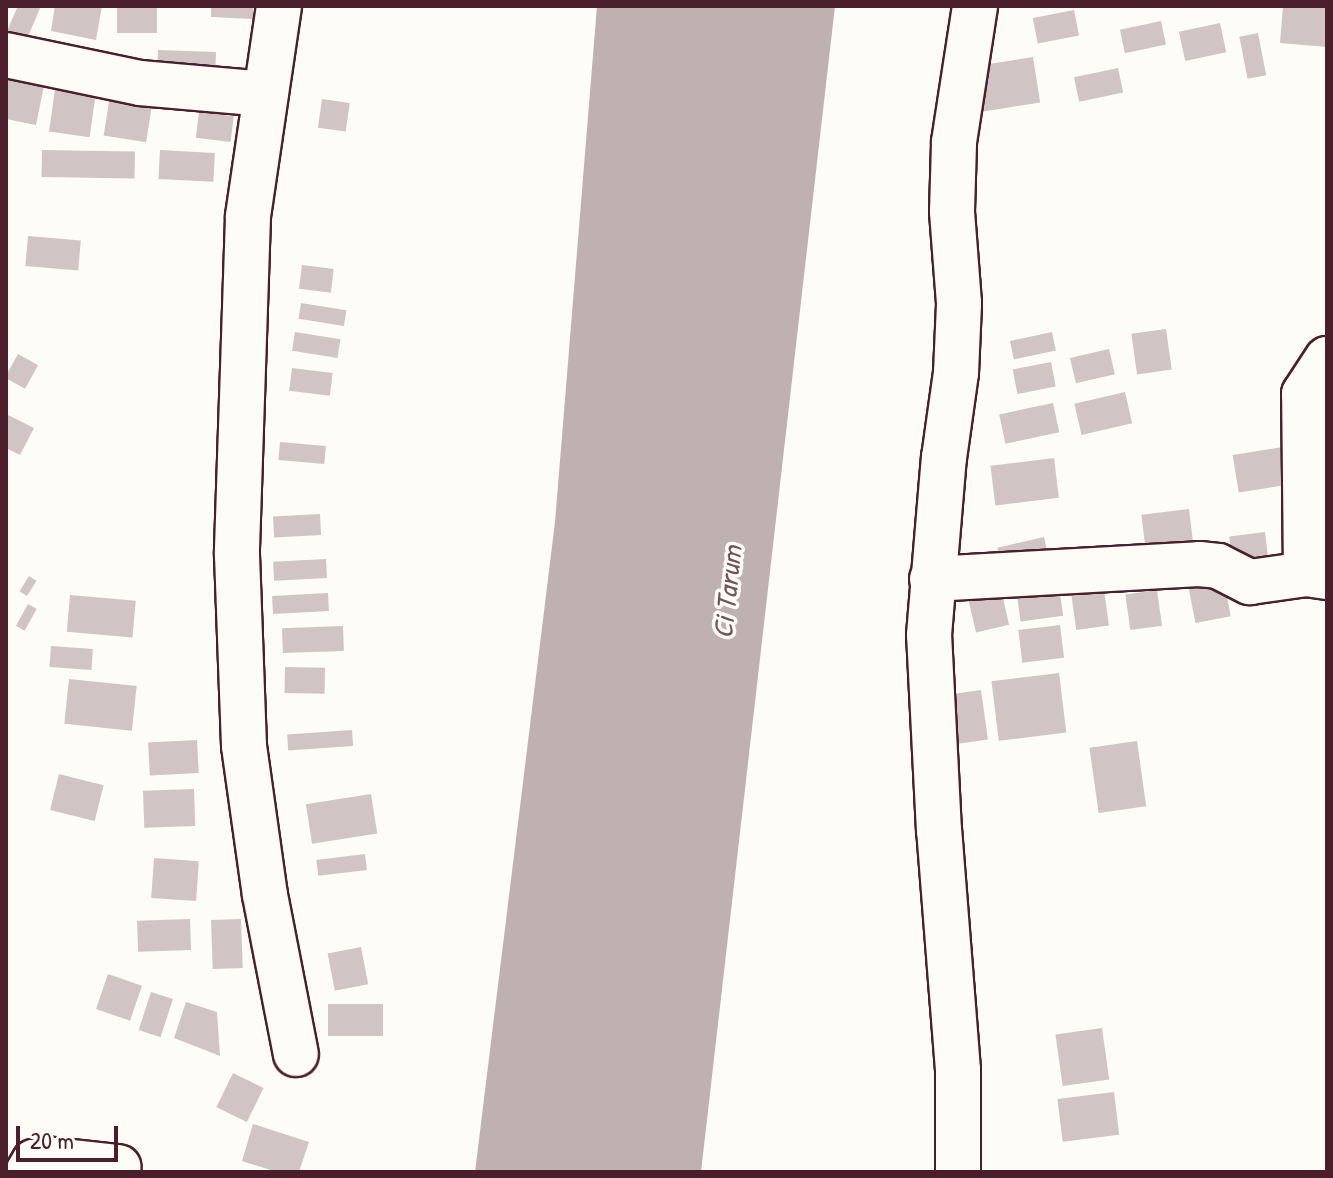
<!DOCTYPE html>
<html>
<head>
<meta charset="utf-8">
<style>
	body { margin:0 }
	#map { position:relative; width:1333px; height:1178px; overflow:hidden; background:#fdfcf7; font-family:"Patrick Hand",sans-serif }
	div>[style] { position:absolute }
	.water>* { inset:0; background:#c0b1b1 }
	.building>* { inset:0; background:#d0c5c4; transform-origin:0 0 }
	.roads { filter:drop-shadow(2px 0 #4a1f2b) drop-shadow(-2px 0 #4a1f2b) drop-shadow(0 2px #4a1f2b) drop-shadow(0 -2px #4a1f2b) }
	.minor>* { height:44px; margin:-22px; padding:0 22px; transform-origin:22px; border-radius:22px; background:#fdfcf7 }
	span { translate:-50% -50%; white-space:nowrap; text-align:center; line-height:1.15; -webkit-text-stroke:7px #fdfcf7; paint-order:stroke }
	.water-label { font-size:28px; color:#73525a; font-style:italic }
	.frame { position:absolute; inset:0; border:8px solid #4a1f2b; pointer-events:none }
	.scale { position:absolute; left:16px; top:1126px; width:102px; height:36px; box-sizing:border-box; border:4px solid #4a1f2b; border-top:0; padding-left:10px; font-size:24px; line-height:28px; white-space:nowrap; color:#4a1f2b; -webkit-text-stroke:6px #fdfcf7; paint-order:stroke }
</style>
</head>
<body>
<div id="map">
	<div class="water">
		<div style="clip-path:polygon(597px 6px,835px 6px,701px 1172px,475px 1172px,555px 522px)"></div>
	</div>
	<div class="building">
		<div style="clip-path:polygon(18px 6px,41px 6px,21px 53px,6px 47px,6px 33px)"></div>
		<div style="clip-path:polygon(55px 6px,102px 6px,96px 40px,51px 31px)"></div>
		<div style="left:117px;top:6px;width:40px;height:27px"></div>
		<div style="clip-path:polygon(211px 6px,253px 6px,253px 19px,211px 17px)"></div>
		<div style="clip-path:polygon(1283px 6px,1327px 6px,1327px 47px,1280px 43px)"></div>
		<div style="left:1074px;top:10px;width:26px;height:42px;rotate:79deg"></div>
		<div style="left:1161px;top:21px;width:24px;height:42px;rotate:78deg"></div>
		<div style="left:1220px;top:23px;width:30px;height:42px;rotate:78deg"></div>
		<div style="left:1258px;top:33px;width:43px;height:19px;rotate:79deg"></div>
		<div style="left:216px;top:52px;width:26px;height:58px;rotate:92deg"></div>
		<div style="left:1033px;top:57px;width:46px;height:61px;rotate:81deg"></div>
		<div style="left:1118px;top:68px;width:25px;height:45px;rotate:78deg"></div>
		<div style="clip-path:polygon(6px 78px,44px 86px,36px 125px,6px 119px)"></div>
		<div style="left:55px;top:89px;width:41px;height:43px;rotate:8deg"></div>
		<div style="left:111px;top:89px;width:43px;height:47px;rotate:9deg"></div>
		<div style="left:322px;top:99px;width:28px;height:29px;rotate:8deg"></div>
		<div style="left:199px;top:112px;width:35px;height:26px;rotate:7deg"></div>
		<div style="left:42px;top:150px;width:93px;height:27px;rotate:1deg"></div>
		<div style="left:160px;top:150px;width:55px;height:29px;rotate:3deg"></div>
		<div style="left:28px;top:236px;width:53px;height:30px;rotate:5deg"></div>
		<div style="left:302px;top:265px;width:32px;height:24px;rotate:7deg"></div>
		<div style="left:301px;top:303px;width:46px;height:16px;rotate:9deg"></div>
		<div style="left:1166px;top:329px;width:41px;height:35px;rotate:82deg"></div>
		<div style="left:295px;top:332px;width:46px;height:19px;rotate:9deg"></div>
		<div style="left:1052px;top:332px;width:19px;height:43px;rotate:78deg"></div>
		<div style="left:1109px;top:349px;width:26px;height:40px;rotate:77deg"></div>
		<div style="left:18px;top:354px;width:23px;height:27px;rotate:29deg"></div>
		<div style="left:1051px;top:362px;width:25px;height:39px;rotate:79deg"></div>
		<div style="left:292px;top:368px;width:41px;height:23px;rotate:7deg"></div>
		<div style="left:1125px;top:392px;width:32px;height:52px;rotate:77deg"></div>
		<div style="left:1053px;top:403px;width:30px;height:55px;rotate:78deg"></div>
		<div style="clip-path:polygon(6px 414px,34px 428px,20px 455px,6px 448px)"></div>
		<div style="left:280px;top:442px;width:46px;height:18px;rotate:5deg"></div>
		<div style="left:1289px;top:446px;width:38px;height:57px;rotate:81deg"></div>
		<div style="left:1054px;top:458px;width:40px;height:64px;rotate:83deg"></div>
		<div style="left:1189px;top:509px;width:47px;height:48px;rotate:83deg"></div>
		<div style="left:320px;top:514px;width:21px;height:47px;rotate:87deg"></div>
		<div style="left:1265px;top:532px;width:38px;height:36px;rotate:83deg"></div>
		<div style="left:1044px;top:537px;width:23px;height:48px;rotate:77deg"></div>
		<div style="left:326px;top:559px;width:19px;height:53px;rotate:87deg"></div>
		<div style="left:1222px;top:571px;width:46px;height:36px;rotate:79deg"></div>
		<div style="left:29px;top:576px;width:9px;height:18px;rotate:32deg"></div>
		<div style="left:1102px;top:576px;width:50px;height:33px;rotate:82deg"></div>
		<div style="left:1058px;top:579px;width:37px;height:43px;rotate:82deg"></div>
		<div style="left:999px;top:581px;width:45px;height:34px;rotate:77deg"></div>
		<div style="left:1157px;top:590px;width:36px;height:32px;rotate:82deg"></div>
		<div style="left:328px;top:593px;width:18px;height:56px;rotate:87deg"></div>
		<div style="left:70px;top:595px;width:66px;height:37px;rotate:5deg"></div>
		<div style="left:28px;top:604px;width:10px;height:25px;rotate:29deg"></div>
		<div style="left:1060px;top:625px;width:33px;height:42px;rotate:83deg"></div>
		<div style="left:343px;top:626px;width:25px;height:61px;rotate:88deg"></div>
		<div style="left:51px;top:646px;width:42px;height:21px;rotate:4deg"></div>
		<div style="left:285px;top:667px;width:40px;height:26px;rotate:1deg"></div>
		<div style="left:1059px;top:673px;width:60px;height:68px;rotate:83deg"></div>
		<div style="left:69px;top:679px;width:68px;height:45px;rotate:6deg"></div>
		<div style="left:981px;top:690px;width:50px;height:48px;rotate:82deg"></div>
		<div style="left:352px;top:730px;width:16px;height:65px;rotate:86deg"></div>
		<div style="left:197px;top:740px;width:33px;height:49px;rotate:87deg"></div>
		<div style="left:1137px;top:741px;width:66px;height:48px;rotate:82deg"></div>
		<div style="left:59px;top:774px;width:46px;height:37px;rotate:14deg"></div>
		<div style="left:194px;top:789px;width:37px;height:51px;rotate:88deg"></div>
		<div style="left:371px;top:794px;width:40px;height:66px;rotate:81deg"></div>
		<div style="left:365px;top:854px;width:16px;height:49px;rotate:83deg"></div>
		<div style="left:154px;top:858px;width:45px;height:40px;rotate:4deg"></div>
		<div style="left:190px;top:919px;width:31px;height:53px;rotate:88deg"></div>
		<div style="left:241px;top:919px;width:49px;height:30px;rotate:88deg"></div>
		<div style="left:361px;top:947px;width:38px;height:34px;rotate:79deg"></div>
		<div style="left:108px;top:974px;width:36px;height:37px;rotate:19deg"></div>
		<div style="left:151px;top:992px;width:23px;height:40px;rotate:18deg"></div>
		<div style="clip-path:polygon(186px 1002px,217px 1012px,220px 1056px,174px 1038px)"></div>
		<div style="left:328px;top:1004px;width:55px;height:32px"></div>
		<div style="left:1102px;top:1028px;width:52px;height:47px;rotate:82deg"></div>
		<div style="left:233px;top:1073px;width:34px;height:38px;rotate:26deg"></div>
		<div style="left:1114px;top:1092px;width:43px;height:57px;rotate:83deg"></div>
		<div style="clip-path:polygon(253px 1124px,309px 1142px,299px 1172px,277px 1172px,242px 1161px)"></div>
	</div>
	<div class="roads">
		<div class="minor">
			<div style="left:279px;top:6px;width:213px;rotate:98.4deg"></div>
			<div style="left:248px;top:217px;width:338px;rotate:91.9deg"></div>
			<div style="left:237px;top:555px;width:191px;rotate:87.9deg"></div>
			<div style="left:244px;top:746px;width:150px;rotate:82deg"></div>
			<div style="left:265px;top:895px;width:162px;rotate:79deg"></div>
			<div style="left:6px;top:55px;width:137px;rotate:11.8deg"></div>
			<div style="left:140px;top:83px;width:126px;rotate:5deg"></div>
			<div style="left:1306px;top:574px;width:180px;rotate:-90.6deg"></div>
			<div style="left:1304px;top:394px;width:42px;rotate:-56.7deg"></div>
			<div style="left:932px;top:579px;width:267px;rotate:-3.2deg"></div>
			<div style="left:1199px;top:564px;width:19px;rotate:6deg"></div>
			<div style="left:1218px;top:566px;width:36px;rotate:27deg"></div>
			<div style="left:1250px;top:582px;width:57px;rotate:-8.1deg"></div>
			<div style="left:1306px;top:574px;width:21px;rotate:8deg"></div>
			<div style="left:28px;top:1172px;width:12px;rotate:-59deg"></div>
			<div style="left:34px;top:1162px;width:12px;rotate:-14deg"></div>
			<div style="left:46px;top:1159px;width:73px;rotate:6.3deg"></div>
			<div style="left:958px;top:1172px;width:102px;rotate:-90deg"></div>
			<div style="left:958px;top:1070px;width:240px;rotate:-94.5deg"></div>
			<div style="left:939px;top:831px;width:196px;rotate:-92.9deg"></div>
			<div style="left:929px;top:635px;width:178px;rotate:-85.2deg"></div>
			<div style="left:944px;top:458px;width:86px;rotate:-82deg"></div>
			<div style="left:956px;top:373px;width:70px;rotate:-87.5deg"></div>
			<div style="left:959px;top:303px;width:92px;rotate:-94.4deg"></div>
			<div style="left:952px;top:211px;width:69px;rotate:-88.3deg"></div>
			<div style="left:954px;top:142px;width:138px;rotate:-81.2deg"></div>
		</div>
	</div>
	<div class="water-label">
		<span style="left:727px;top:592px;rotate:-84deg">Ci Tarum</span>
	</div>
	<div class="frame"></div>
	<div class="scale">20 m</div>
</div>
</body>
</html>
